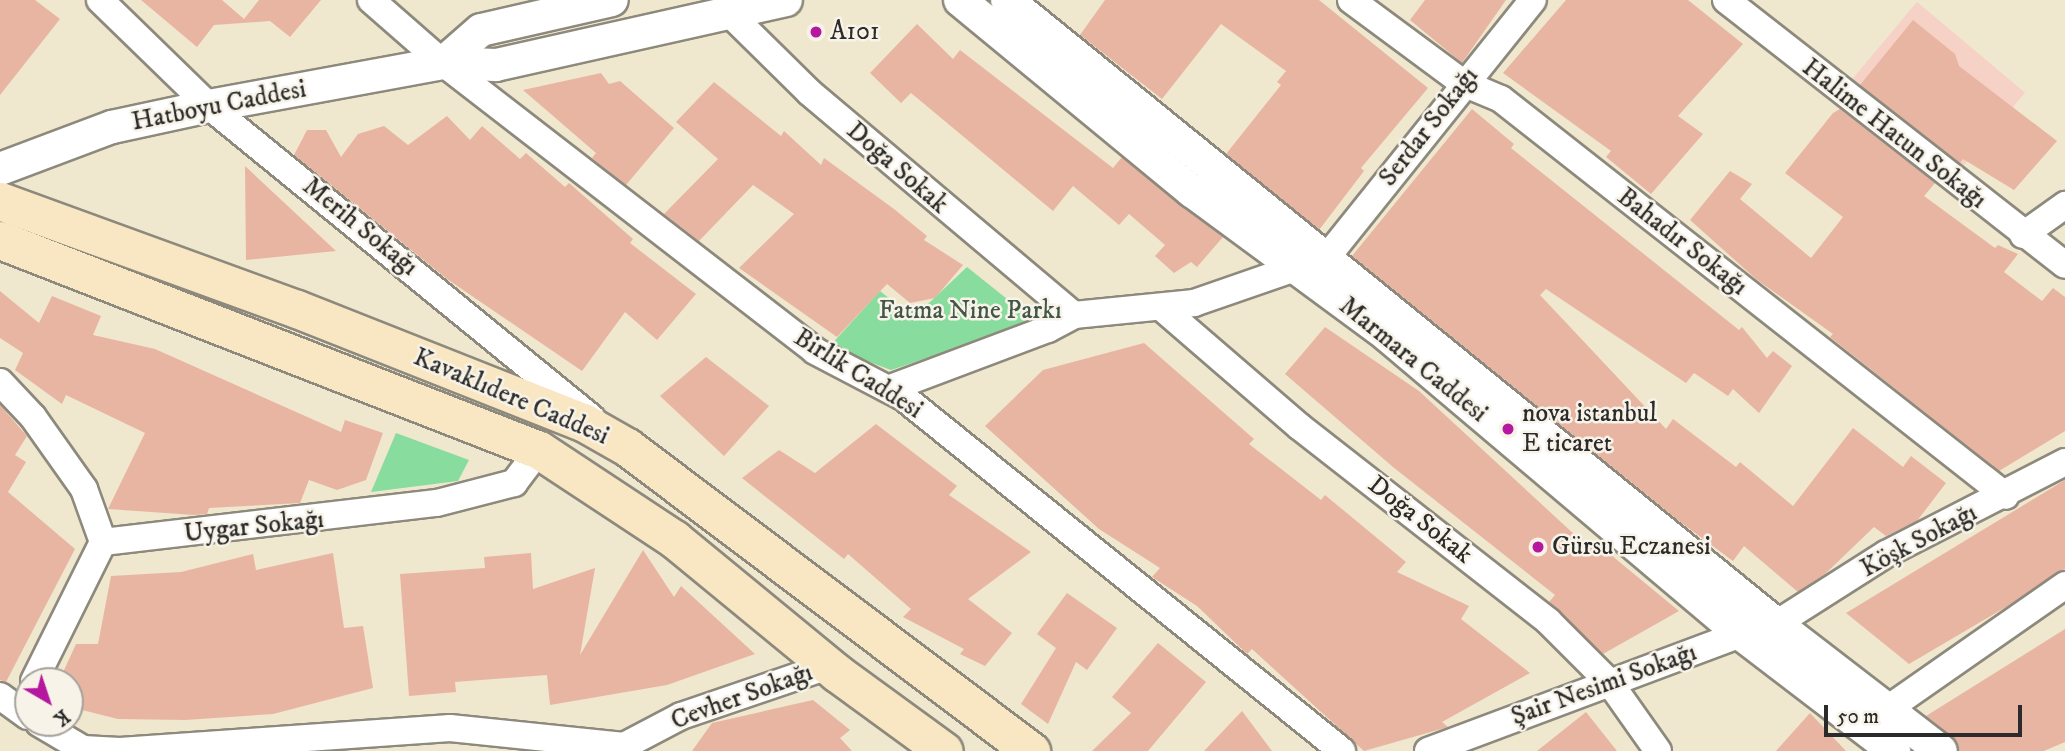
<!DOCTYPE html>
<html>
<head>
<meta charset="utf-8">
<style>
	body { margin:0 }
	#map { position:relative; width:2065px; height:751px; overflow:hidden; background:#efe7ce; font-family:"IM FELL DW Pica",serif }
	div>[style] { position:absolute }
	.built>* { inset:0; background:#f6d1c6; transform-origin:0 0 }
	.green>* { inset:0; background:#88dc9e }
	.building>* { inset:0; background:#e9b5a3 }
	.roads { filter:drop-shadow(2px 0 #8d897c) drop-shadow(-2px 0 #8d897c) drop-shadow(0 2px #8d897c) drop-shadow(0 -2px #8d897c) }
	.minor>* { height:26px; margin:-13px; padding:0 13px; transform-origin:13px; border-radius:13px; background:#fff }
	.tertiary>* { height:32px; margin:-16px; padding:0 16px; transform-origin:16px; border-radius:16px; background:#fff }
	.secondary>* { height:37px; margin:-18.5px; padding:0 18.5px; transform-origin:18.5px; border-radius:18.5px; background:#f9e7c3 }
	.dots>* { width:19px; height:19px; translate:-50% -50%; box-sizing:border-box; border:4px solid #f7f3e8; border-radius:50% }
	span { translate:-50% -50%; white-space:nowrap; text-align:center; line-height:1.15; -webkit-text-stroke:5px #f7f3e8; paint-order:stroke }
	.poi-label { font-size:26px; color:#2b2b2b }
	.left { translate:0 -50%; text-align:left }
	.street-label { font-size:26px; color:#2b2b2b }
	.park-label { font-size:26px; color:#425748 }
	.north { position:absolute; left:14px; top:667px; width:70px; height:70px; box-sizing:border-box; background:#f7f3e8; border:2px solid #a5a39c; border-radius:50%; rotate:141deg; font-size:19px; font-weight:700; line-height:28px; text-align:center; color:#2b2b2b }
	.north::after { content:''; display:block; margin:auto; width:24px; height:32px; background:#b5179e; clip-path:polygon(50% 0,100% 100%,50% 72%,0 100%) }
	.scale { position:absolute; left:1824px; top:705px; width:198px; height:32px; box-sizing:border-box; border:4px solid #2b2b2b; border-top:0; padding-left:9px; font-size:21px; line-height:24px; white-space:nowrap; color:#2b2b2b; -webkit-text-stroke:5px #f7f3e8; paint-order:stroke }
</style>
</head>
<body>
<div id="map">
	<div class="built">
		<div style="left:1917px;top:2px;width:141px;height:107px;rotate:40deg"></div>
	</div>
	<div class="green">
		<div style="clip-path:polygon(967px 267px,1036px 322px,891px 370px,829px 347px,880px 291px,905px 311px,929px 303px)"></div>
		<div style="clip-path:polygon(396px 433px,469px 460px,458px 481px,371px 492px)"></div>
	</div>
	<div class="building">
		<div style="clip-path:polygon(0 0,35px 0,60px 19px,0 95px)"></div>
		<div style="clip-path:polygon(141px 0,222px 0,244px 19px,259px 0,321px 0,290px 37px,270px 21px,214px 25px,197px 47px)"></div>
		<div style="clip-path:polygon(1105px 0,1319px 0,1428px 88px,1361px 168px,1364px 171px,1319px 230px,1226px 154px,1281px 85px,1277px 82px,1286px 71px,1221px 24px,1162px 99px,1080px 35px)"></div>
		<div style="clip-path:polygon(1425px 0,1506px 0,1462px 63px,1410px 20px)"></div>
		<div style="clip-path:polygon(1566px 0,1688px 0,1743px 44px,1678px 116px,1703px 134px,1651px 194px,1606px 157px,1611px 151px,1503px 73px)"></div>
		<div style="clip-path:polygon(1913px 20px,1955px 54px,1959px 66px,2057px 141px,2014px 190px,1963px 159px,1960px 163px,1860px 85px)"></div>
		<div style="clip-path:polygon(917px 24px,953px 59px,960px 50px,1113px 168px,1122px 157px,1223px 237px,1197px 267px,1191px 262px,1174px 273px,1155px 256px,1165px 245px,1129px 214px,1119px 225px,1073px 186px,1053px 211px,911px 93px,901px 103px,870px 73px)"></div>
		<div style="clip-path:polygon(601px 73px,609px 84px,620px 81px,674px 128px,626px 185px,592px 158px,596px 153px,523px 90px)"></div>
		<div style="clip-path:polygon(714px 82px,781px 136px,784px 131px,821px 165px,824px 158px,894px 209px,927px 236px,924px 240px,963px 265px,935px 298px,910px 303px,887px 284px,837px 337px,739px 268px,794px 214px,753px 185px,699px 241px,664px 214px,718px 159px,676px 122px)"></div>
		<div style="clip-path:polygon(1472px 109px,1514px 144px,1511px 148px,1739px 330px,1742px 327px,1767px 358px,1773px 351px,1792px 366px,1759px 413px,1733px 389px,1728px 396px,1694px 373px,1686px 383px,1546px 289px,1540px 295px,1666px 429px,1673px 419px,1736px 467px,1740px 462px,1793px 506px,1853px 428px,1903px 467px,1911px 456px,1946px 483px,1917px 521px,1886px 536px,1874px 527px,1825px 574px,1798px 592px,1744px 546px,1733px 561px,1679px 521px,1352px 256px)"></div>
		<div style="clip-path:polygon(1840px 109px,1935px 183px,1924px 196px,1995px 248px,1998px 245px,2018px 254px,2004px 272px,2042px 301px,2053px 288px,2065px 297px,2065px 431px,1999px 471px,1830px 337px,1833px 334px,1756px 279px,1690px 220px,1730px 171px,1752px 184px,1740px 199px,1811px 258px,1843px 217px,1785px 173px,1833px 113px)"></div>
		<div style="clip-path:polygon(447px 116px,470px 140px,482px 126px,520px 159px,526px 153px,565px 187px,569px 183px,633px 239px,630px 243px,696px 294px,657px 340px,625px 312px,582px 371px,447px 279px,294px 155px,307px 130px,326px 130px,341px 157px,358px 134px,384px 126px,408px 145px)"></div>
		<div style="clip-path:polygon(245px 166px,336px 251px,246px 260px)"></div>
		<div style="clip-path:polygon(0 291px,39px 323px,52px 296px,101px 316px,93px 335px,155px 349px,341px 432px,345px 420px,383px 433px,366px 480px,337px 490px,309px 480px,300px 503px,209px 508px,207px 514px,194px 515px,108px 509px,145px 433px,66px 395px,62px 404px,15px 370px,23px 353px,0 338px)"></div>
		<div style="clip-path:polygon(1325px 327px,1419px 391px,1589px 548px,1594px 541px,1679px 611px,1603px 654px,1549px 602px,1555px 595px,1393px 467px,1285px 374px)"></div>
		<div style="clip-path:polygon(1144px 343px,1254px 439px,1249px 444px,1321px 500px,1325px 495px,1406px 562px,1397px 572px,1469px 606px,1461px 619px,1530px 673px,1442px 722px,1448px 727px,1364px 751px,1252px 649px,1247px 654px,1197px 606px,1152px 577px,1160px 568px,1099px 529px,985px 426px,1043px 370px)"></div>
		<div style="clip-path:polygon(706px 357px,769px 406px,724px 456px,660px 396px)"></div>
		<div style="clip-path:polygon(0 405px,27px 436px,15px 455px,26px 462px,8px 492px,75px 549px,6px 682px,0 680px)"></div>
		<div style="clip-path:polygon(876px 424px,957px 486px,949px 495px,1031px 552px,968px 599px,1012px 633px,985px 666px,960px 654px,964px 649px,903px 617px,911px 609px,848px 554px,844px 559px,742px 478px,779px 450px,815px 473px)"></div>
		<div style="clip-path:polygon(2065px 480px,2065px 569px,2011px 604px,1909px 664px,1846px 613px)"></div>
		<div style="clip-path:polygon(643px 550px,674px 597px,681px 586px,755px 654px,667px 685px,550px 705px,547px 675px,455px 682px,456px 692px,409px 696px,400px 574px,485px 568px,484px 557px,531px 553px,533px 589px,595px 568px,580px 655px)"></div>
		<div style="clip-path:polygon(333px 553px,344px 628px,363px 626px,373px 688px,273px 714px,185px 720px,118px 719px,70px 707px,70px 681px,59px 681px,76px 644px,98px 644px,111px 576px,181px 572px,253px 554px,256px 570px)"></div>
		<div style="clip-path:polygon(1067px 593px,1117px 628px,1087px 670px,1076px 662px,1048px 724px,1021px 704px,1056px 648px,1037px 634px)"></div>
		<div style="clip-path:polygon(2065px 629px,2065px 742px,2044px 751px,1959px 751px,1953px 737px,1926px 716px)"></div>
		<div style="clip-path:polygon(1158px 643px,1206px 682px,1148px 751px,1092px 751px,1131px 713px,1112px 697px)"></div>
		<div style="clip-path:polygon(813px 700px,850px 730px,840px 738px,852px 751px,692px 751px,712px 723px)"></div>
		<div style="clip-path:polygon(1242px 711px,1272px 751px,1204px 751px)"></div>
		<div style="clip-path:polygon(1586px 712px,1617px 751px,1537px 751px)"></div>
		<div style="clip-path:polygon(1810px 713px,1846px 751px,1776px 751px)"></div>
	</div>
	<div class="roads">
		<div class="minor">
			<div style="left:100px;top:0;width:152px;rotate:44.2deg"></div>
			<div style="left:209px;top:106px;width:494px;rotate:39.2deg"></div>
			<div style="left:371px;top:0;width:96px;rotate:41.2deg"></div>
			<div style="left:443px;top:63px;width:470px;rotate:37.7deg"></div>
			<div style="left:815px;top:351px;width:99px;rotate:27.6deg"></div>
			<div style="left:903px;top:397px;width:564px;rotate:38.88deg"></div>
			<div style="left:1351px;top:0;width:139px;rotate:36.5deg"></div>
			<div style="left:1463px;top:83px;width:41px;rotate:22.8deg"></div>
			<div style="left:1501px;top:99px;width:642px;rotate:38.17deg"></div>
			<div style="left:1726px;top:0;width:430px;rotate:38deg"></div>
			<div style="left:728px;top:12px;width:114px;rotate:44.6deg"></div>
			<div style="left:809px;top:92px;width:346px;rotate:40.1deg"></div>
			<div style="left:2023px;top:235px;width:52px;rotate:-35.5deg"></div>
			<div style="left:1162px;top:308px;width:182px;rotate:40.8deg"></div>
			<div style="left:1300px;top:427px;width:315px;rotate:38deg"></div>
			<div style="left:1548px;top:621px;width:88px;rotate:45deg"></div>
			<div style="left:1610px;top:683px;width:83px;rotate:54.8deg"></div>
			<div style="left:0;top:382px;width:48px;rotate:46.7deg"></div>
			<div style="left:33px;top:417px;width:88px;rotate:54.7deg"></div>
			<div style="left:84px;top:489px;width:56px;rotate:70.3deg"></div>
			<div style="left:888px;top:389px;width:171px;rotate:-20.6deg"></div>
			<div style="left:1048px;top:329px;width:30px;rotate:-28deg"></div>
			<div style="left:1074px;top:315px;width:121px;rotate:-5.7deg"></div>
			<div style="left:1194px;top:303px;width:141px;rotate:-19.1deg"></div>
			<div style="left:1327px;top:257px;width:329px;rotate:-51.3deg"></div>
			<div style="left:1776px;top:624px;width:130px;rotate:-32.5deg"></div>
			<div style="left:1886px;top:554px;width:201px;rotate:-27.2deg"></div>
			<div style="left:34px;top:681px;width:155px;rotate:-63.6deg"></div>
			<div style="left:103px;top:542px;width:336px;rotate:-6.7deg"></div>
			<div style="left:437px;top:503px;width:80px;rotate:-14.6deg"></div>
			<div style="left:514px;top:483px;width:41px;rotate:-52.9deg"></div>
			<div style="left:0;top:696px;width:34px;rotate:36deg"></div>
			<div style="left:1889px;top:708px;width:215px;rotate:-34.9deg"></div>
			<div style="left:39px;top:723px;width:51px;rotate:30.6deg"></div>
			<div style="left:83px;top:749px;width:37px;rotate:3deg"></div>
			<div style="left:120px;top:751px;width:331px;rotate:-4deg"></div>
			<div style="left:450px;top:728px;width:175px;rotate:5.9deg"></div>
			<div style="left:624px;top:746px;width:64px;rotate:-27.8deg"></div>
			<div style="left:681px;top:716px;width:155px;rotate:-18.8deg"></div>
			<div style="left:1428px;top:751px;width:334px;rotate:-20.5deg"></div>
		</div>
		<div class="tertiary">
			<div style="left:960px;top:0;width:301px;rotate:39.5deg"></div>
			<div style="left:1192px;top:191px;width:242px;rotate:36.4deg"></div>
			<div style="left:1387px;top:335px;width:463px;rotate:40.2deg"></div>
			<div style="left:1741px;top:634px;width:193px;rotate:37.4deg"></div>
			<div style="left:1007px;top:0;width:990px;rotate:39.06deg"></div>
			<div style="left:1776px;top:624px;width:208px;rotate:37.6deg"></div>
			<div style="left:443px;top:63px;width:50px;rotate:-41deg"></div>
			<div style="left:481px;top:30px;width:134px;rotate:-12.9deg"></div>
			<div style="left:0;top:169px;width:120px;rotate:-20.6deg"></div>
			<div style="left:112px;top:127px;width:99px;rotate:-12.2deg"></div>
			<div style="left:209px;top:106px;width:238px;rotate:-10.4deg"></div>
			<div style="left:443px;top:63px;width:53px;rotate:2.2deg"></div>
			<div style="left:496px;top:65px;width:297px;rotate:-12.6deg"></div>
		</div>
		<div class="secondary">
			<div style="left:0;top:201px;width:316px;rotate:20deg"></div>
			<div style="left:297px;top:309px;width:308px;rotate:21.6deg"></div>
			<div style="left:583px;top:422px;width:51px;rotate:29.6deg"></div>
			<div style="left:627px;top:447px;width:506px;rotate:36.96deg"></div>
			<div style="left:0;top:240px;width:578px;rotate:21.29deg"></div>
			<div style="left:539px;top:450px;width:162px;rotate:33.4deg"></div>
			<div style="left:674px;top:539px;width:211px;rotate:39.4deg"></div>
			<div style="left:837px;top:673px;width:132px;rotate:36.1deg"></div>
		</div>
	</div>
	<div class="dots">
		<div style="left:816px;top:32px;background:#b5179e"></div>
		<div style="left:1508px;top:429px;background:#b5179e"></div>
		<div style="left:1538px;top:547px;background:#b5179e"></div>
	</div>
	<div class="poi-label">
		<span class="left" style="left:830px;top:32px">A101</span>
		<span class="left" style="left:1522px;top:429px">nova istanbul<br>E ticaret</span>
		<span class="left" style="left:1552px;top:547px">Gürsu Eczanesi</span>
	</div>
	<div class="street-label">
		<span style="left:219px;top:106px;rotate:-11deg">Hatboyu Caddesi</span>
		<span style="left:1429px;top:127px;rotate:-52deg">Serdar Sokağı</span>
		<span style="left:1894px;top:134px;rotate:38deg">Halime Hatun Sokağı</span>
		<span style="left:897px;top:168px;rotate:41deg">Doğa Sokak</span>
		<span style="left:360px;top:227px;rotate:39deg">Merih Sokağı</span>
		<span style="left:1682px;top:242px;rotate:38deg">Bahadır Sokağı</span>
		<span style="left:1413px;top:360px;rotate:39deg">Marmara Caddesi</span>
		<span style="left:858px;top:374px;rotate:32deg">Birlik Caddesi</span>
		<span style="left:511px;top:397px;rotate:23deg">Kavaklıdere Caddesi</span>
		<span style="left:1420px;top:520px;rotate:38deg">Doğa Sokak</span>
		<span style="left:254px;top:527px;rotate:-6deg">Uygar Sokağı</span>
		<span style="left:1919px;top:541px;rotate:-28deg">Köşk Sokağı</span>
		<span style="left:1604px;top:685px;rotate:-20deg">Şair Nesimi Sokağı</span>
		<span style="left:742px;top:697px;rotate:-20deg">Cevher Sokağı</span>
	</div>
	<div class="park-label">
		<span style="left:970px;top:311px">Fatma Nine Parkı</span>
	</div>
	<div class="north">K</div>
	<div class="scale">50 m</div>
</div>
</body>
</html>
